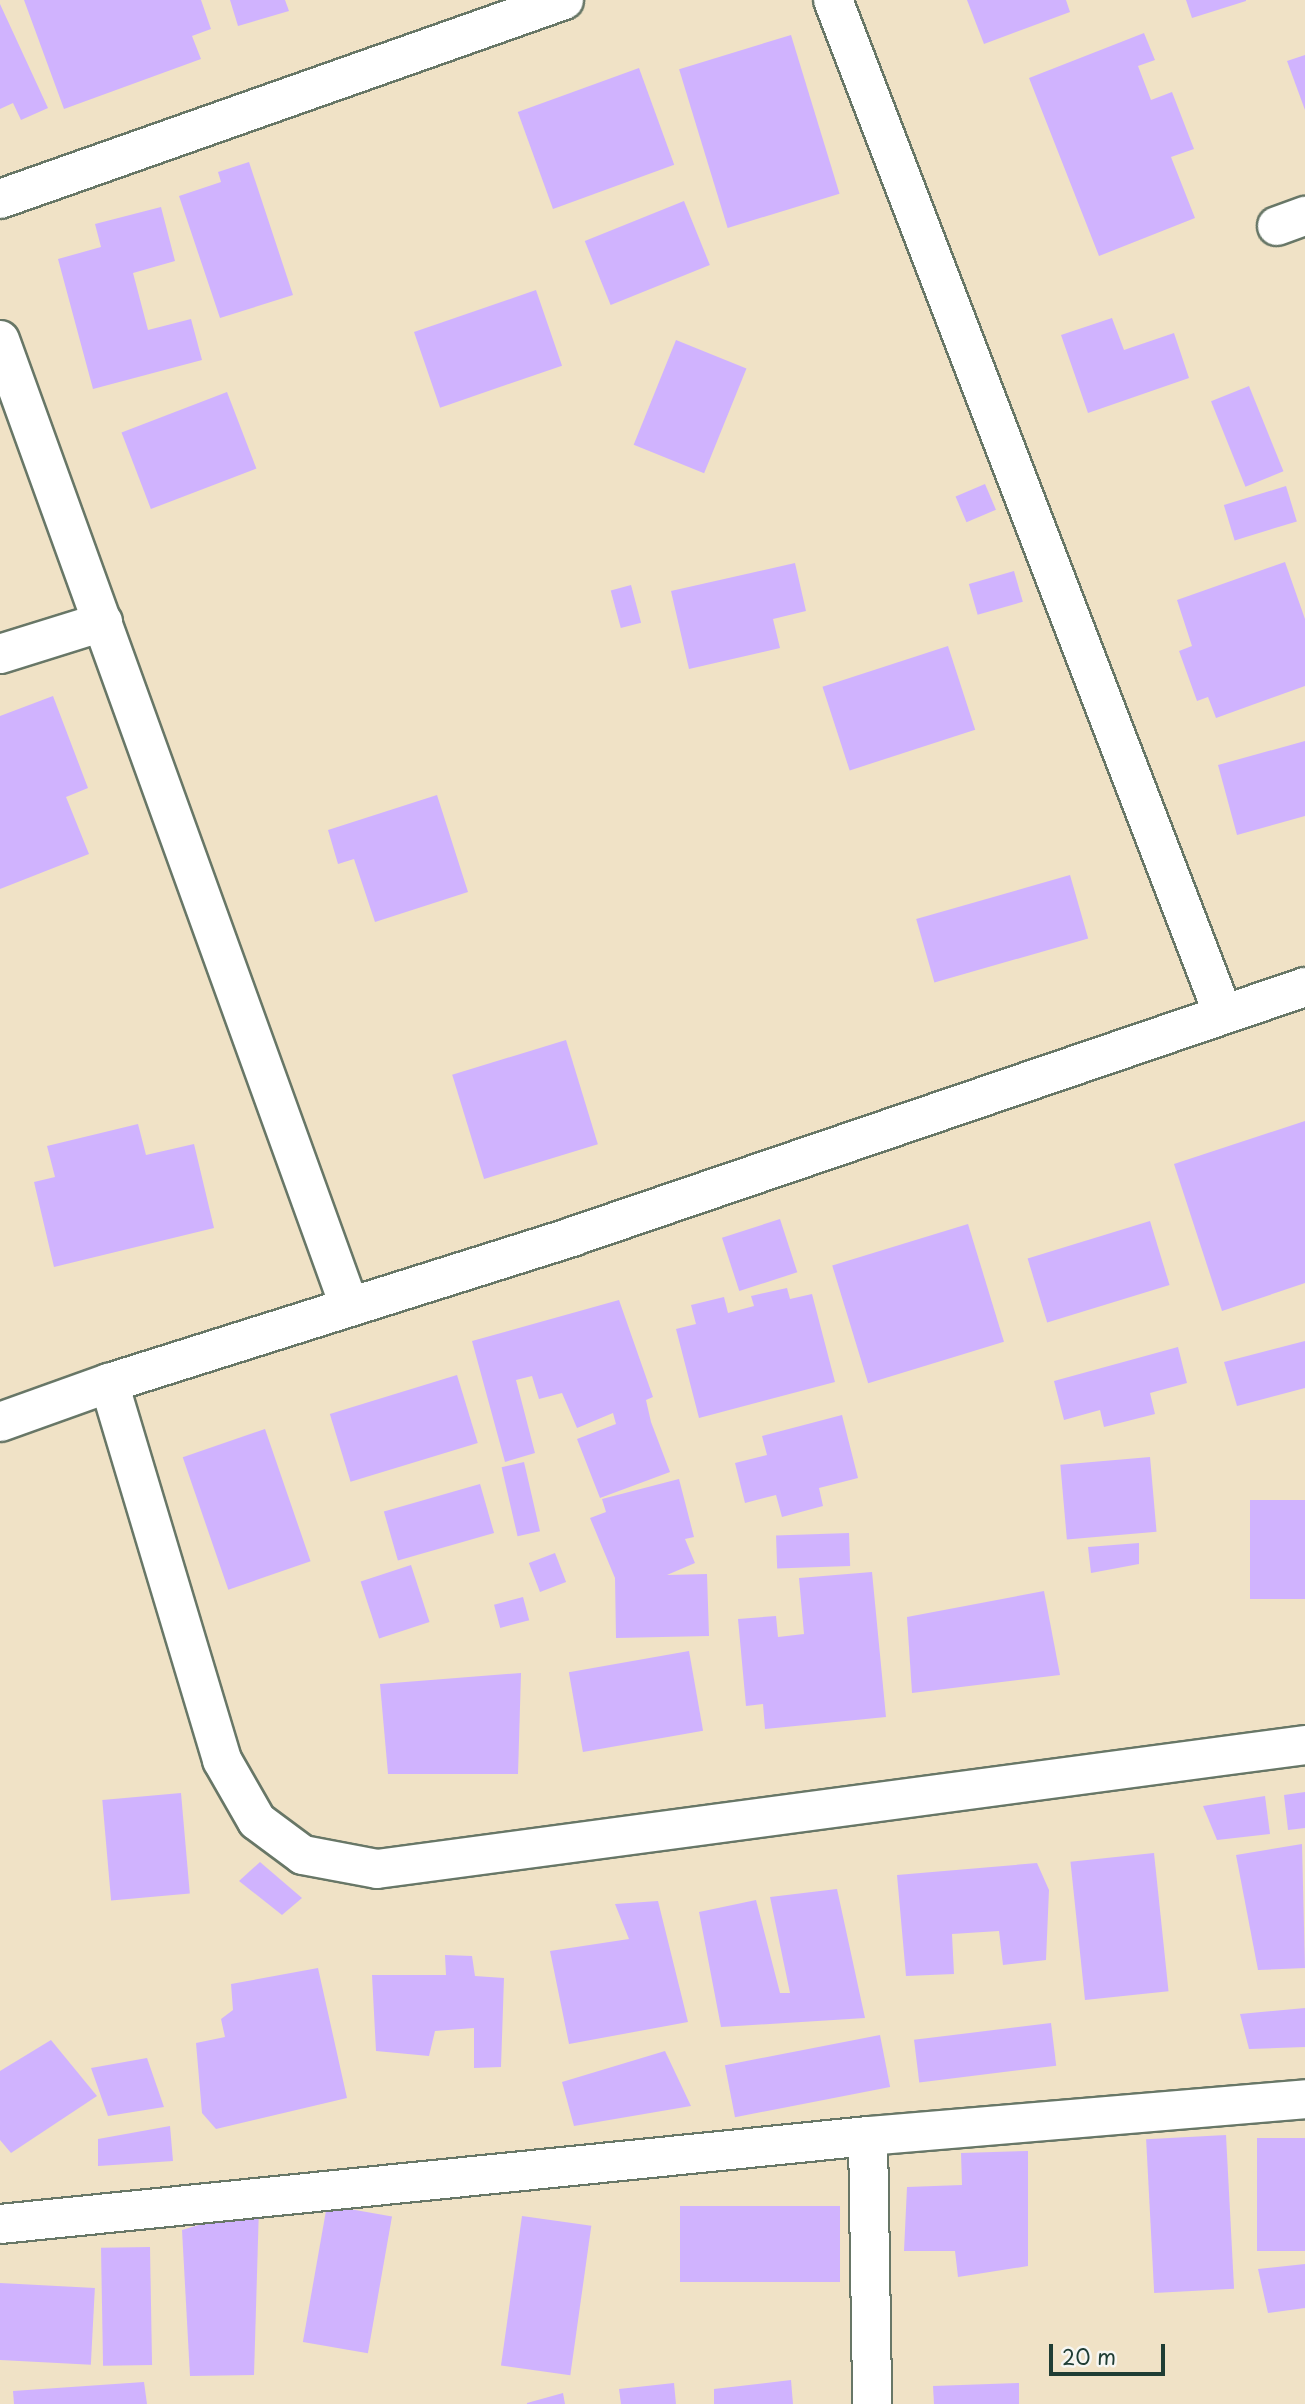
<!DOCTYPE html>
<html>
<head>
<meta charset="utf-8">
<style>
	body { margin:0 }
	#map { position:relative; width:1305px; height:2404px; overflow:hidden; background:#f0e2c6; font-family:"Playpen Sans",sans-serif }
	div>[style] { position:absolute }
	.building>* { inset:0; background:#d0b3fe; transform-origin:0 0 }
	.roads { filter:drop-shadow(2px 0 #687767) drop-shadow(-2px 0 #687767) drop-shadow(0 2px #687767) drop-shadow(0 -2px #687767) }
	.street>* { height:38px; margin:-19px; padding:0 19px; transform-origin:19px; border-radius:19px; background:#fff }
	span { translate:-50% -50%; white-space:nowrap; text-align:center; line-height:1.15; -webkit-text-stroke:5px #f6f6f2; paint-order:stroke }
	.scale { position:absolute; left:1049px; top:2344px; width:116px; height:32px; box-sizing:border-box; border:4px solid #1f3d34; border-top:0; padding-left:9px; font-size:21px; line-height:24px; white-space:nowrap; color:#1f3d34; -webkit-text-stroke:5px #f6f6f2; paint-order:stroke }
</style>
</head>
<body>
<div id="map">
	<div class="building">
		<div style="clip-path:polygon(24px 0,201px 0,211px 29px,192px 36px,201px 59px,64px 109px)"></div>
		<div style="clip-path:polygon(230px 0,285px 0,289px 11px,238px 26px)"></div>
		<div style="clip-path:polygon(967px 0,1066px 0,1070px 12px,984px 44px)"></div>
		<div style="clip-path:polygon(1186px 0,1246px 0,1246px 1px,1192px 18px)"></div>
		<div style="clip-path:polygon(0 4px,48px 108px,21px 120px,13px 103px,0 109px)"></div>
		<div style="clip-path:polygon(1144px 33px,1155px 60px,1138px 66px,1151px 100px,1172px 92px,1194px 149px,1171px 157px,1195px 218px,1099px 256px,1029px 78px)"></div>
		<div style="left:791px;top:35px;width:166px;height:117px;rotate:73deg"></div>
		<div style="clip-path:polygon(1305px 55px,1305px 110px,1287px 61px)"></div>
		<div style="left:639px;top:68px;width:103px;height:129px;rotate:70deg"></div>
		<div style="clip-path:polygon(249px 162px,293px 295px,220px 318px,179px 196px,221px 182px,218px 172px)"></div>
		<div style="left:684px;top:201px;width:69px;height:107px;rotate:68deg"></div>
		<div style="clip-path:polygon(161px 207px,175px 261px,133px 273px,148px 330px,191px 319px,202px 360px,93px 389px,58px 259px,101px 247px,95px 224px)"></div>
		<div style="left:536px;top:290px;width:80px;height:129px;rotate:71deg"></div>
		<div style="clip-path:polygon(1112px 318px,1124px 350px,1174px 333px,1189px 378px,1088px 413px,1061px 335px)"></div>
		<div style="left:676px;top:340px;width:76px;height:113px;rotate:22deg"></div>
		<div style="left:1249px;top:386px;width:92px;height:41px;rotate:68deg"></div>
		<div style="left:227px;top:392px;width:82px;height:113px;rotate:69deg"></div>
		<div style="left:985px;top:484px;width:28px;height:32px;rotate:67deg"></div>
		<div style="left:1286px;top:486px;width:37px;height:65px;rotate:73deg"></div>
		<div style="clip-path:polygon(1285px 562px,1305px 619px,1305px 686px,1216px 718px,1208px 697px,1197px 701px,1179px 651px,1192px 646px,1177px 600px)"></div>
		<div style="clip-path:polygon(795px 563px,806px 611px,773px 619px,780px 648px,689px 669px,671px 591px)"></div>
		<div style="left:1014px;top:571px;width:32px;height:47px;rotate:74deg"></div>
		<div style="left:631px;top:585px;width:39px;height:21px;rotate:75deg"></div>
		<div style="left:948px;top:646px;width:88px;height:132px;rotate:72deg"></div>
		<div style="clip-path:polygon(53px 696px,88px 788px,66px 797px,89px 854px,0 889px,0 716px)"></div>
		<div style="clip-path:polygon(1305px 741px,1305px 816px,1237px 835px,1218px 765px)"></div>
		<div style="clip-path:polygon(437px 795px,468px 892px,375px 922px,354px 859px,338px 864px,328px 830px)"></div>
		<div style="left:1070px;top:875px;width:66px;height:160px;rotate:74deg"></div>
		<div style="left:566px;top:1040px;width:109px;height:119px;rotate:73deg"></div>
		<div style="clip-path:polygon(1305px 1121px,1305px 1283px,1222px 1311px,1174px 1164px)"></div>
		<div style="clip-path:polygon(138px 1124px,146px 1155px,194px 1144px,214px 1228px,54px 1267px,34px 1182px,55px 1177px,47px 1146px)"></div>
		<div style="left:780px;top:1219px;width:56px;height:61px;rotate:72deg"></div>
		<div style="left:1150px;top:1221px;width:67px;height:128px;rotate:73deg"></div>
		<div style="left:968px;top:1224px;width:123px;height:142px;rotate:73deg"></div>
		<div style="clip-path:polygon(787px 1288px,790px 1299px,812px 1294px,835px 1382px,699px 1418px,676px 1329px,696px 1324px,691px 1305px,724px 1297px,728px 1313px,754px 1306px,751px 1296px)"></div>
		<div style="clip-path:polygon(619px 1300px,653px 1397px,646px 1400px,651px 1422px,670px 1472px,600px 1498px,577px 1439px,616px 1424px,613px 1413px,577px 1428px,562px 1393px,539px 1399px,532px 1376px,516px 1380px,535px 1453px,505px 1462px,472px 1341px)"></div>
		<div style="clip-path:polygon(1305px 1341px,1305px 1388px,1237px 1406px,1224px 1362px)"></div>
		<div style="clip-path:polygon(1178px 1347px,1187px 1383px,1150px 1393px,1155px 1414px,1104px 1427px,1100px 1410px,1064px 1420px,1054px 1381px)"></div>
		<div style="left:457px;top:1375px;width:71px;height:133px;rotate:73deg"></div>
		<div style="clip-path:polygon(842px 1415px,858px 1478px,819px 1488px,823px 1506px,782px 1517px,776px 1495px,745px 1503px,735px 1463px,767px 1455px,762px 1436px)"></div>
		<div style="left:265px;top:1429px;width:140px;height:87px;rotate:71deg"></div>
		<div style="left:1150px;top:1457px;width:75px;height:90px;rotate:85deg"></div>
		<div style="left:524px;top:1462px;width:71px;height:23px;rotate:77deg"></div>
		<div style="clip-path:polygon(679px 1479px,694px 1537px,685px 1539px,695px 1563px,667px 1575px,707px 1574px,709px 1636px,616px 1638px,615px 1578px,590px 1518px,606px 1512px,602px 1499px)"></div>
		<div style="left:480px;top:1484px;width:51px;height:100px;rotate:74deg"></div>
		<div style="left:1305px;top:1500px;width:99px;height:55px;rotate:90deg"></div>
		<div style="left:849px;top:1533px;width:33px;height:73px;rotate:88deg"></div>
		<div style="clip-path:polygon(1139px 1543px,1139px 1564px,1091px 1573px,1088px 1547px)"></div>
		<div style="left:555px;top:1553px;width:31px;height:28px;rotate:69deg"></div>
		<div style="left:411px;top:1565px;width:60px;height:53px;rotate:72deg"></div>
		<div style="clip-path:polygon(872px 1572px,886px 1717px,765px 1729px,763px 1704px,746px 1706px,738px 1619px,776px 1616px,778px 1637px,804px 1634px,799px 1578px)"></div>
		<div style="clip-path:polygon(1044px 1591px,1060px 1675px,912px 1693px,907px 1617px)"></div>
		<div style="left:523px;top:1597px;width:24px;height:30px;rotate:75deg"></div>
		<div style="left:689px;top:1651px;width:81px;height:122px;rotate:80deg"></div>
		<div style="clip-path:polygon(521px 1673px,518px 1774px,388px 1774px,380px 1684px)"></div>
		<div style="clip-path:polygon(1305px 1792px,1305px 1828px,1288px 1830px,1284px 1795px)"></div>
		<div style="left:181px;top:1793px;width:101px;height:79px;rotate:85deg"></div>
		<div style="clip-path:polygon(1265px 1796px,1270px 1834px,1217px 1840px,1203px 1806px)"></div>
		<div style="clip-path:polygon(1302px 1844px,1305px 1968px,1258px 1970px,1236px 1855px)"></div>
		<div style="left:1154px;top:1853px;width:139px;height:84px;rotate:84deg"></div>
		<div style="clip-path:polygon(260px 1862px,302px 1898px,282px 1915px,239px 1881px)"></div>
		<div style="clip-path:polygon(1037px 1863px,1049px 1890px,1046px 1960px,1003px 1965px,999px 1931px,952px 1934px,954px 1974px,906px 1976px,897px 1875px)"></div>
		<div style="clip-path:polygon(837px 1889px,865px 2018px,721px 2027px,699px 1912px,756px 1900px,780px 1993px,790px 1993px,770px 1897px)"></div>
		<div style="clip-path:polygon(658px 1901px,688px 2022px,569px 2044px,550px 1951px,629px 1939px,615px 1904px)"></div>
		<div style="clip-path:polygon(445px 1955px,472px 1956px,475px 1976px,504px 1978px,501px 2067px,474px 2068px,474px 2028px,435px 2031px,429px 2056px,376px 2051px,372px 1975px,446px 1975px)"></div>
		<div style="clip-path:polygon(318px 1968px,347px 2098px,216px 2129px,202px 2113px,196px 2043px,225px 2037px,221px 2019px,233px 2010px,231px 1984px)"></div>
		<div style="clip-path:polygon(1305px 2008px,1305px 2047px,1249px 2049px,1240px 2014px)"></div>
		<div style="left:1051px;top:2023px;width:43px;height:138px;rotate:83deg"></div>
		<div style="left:880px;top:2035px;width:53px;height:158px;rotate:79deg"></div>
		<div style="clip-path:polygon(51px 2040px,97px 2096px,11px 2153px,0 2140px,0 2071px)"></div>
		<div style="clip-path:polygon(665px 2051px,691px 2106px,574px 2126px,562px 2082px)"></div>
		<div style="clip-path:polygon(147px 2058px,164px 2107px,108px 2116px,91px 2068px)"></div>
		<div style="clip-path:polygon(170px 2126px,173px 2161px,98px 2166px,98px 2139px)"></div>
		<div style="left:1226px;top:2135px;width:154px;height:80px;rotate:87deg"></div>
		<div style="left:1305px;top:2138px;width:113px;height:48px;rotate:90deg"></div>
		<div style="clip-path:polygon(1028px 2151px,1028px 2266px,958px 2277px,955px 2251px,904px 2251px,907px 2187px,962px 2185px,961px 2153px)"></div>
		<div style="left:327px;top:2205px;width:66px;height:139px;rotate:10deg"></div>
		<div style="left:680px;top:2206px;width:160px;height:76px"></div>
		<div style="clip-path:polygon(259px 2207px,254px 2375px,190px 2376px,182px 2230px)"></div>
		<div style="left:522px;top:2216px;width:70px;height:151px;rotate:8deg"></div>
		<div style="left:150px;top:2247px;width:118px;height:49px;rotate:89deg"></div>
		<div style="clip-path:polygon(1305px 2264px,1305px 2308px,1268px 2313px,1258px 2269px)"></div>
		<div style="left:0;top:2283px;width:95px;height:77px;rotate:3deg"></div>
		<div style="clip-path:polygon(791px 2380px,793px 2404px,714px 2404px,714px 2389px)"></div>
		<div style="clip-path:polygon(144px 2382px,147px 2404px,14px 2404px,13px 2391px)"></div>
		<div style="clip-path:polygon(674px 2383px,676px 2404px,621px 2404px,619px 2389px)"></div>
		<div style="clip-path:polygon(1019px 2383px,1019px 2404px,934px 2404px,933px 2386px)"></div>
		<div style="clip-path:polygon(563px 2393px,565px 2404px,527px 2404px,527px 2403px)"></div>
	</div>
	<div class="roads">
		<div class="street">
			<div style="left:833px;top:0;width:1086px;rotate:68.96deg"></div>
			<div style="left:0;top:199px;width:598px;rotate:-19.43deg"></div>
			<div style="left:1277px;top:226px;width:30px;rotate:-20deg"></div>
			<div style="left:0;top:340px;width:1026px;rotate:70.12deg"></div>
			<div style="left:0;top:654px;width:108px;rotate:-17.3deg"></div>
			<div style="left:109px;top:1383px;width:394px;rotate:73.3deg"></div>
			<div style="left:222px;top:1760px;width:70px;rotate:60.2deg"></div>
			<div style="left:257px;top:1821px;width:57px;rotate:36.5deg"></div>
			<div style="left:303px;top:1855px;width:75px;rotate:10.7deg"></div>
			<div style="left:377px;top:1869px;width:936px;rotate:-7.61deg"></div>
			<div style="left:0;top:1422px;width:116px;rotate:-19.7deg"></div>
			<div style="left:109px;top:1383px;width:488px;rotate:-17.5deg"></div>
			<div style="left:574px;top:1236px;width:772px;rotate:-18.81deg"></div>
			<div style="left:868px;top:2136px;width:268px;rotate:89.1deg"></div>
			<div style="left:0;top:2224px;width:872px;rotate:-5.79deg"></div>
			<div style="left:868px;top:2136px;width:439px;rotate:-4.8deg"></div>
		</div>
	</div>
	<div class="scale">20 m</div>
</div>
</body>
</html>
